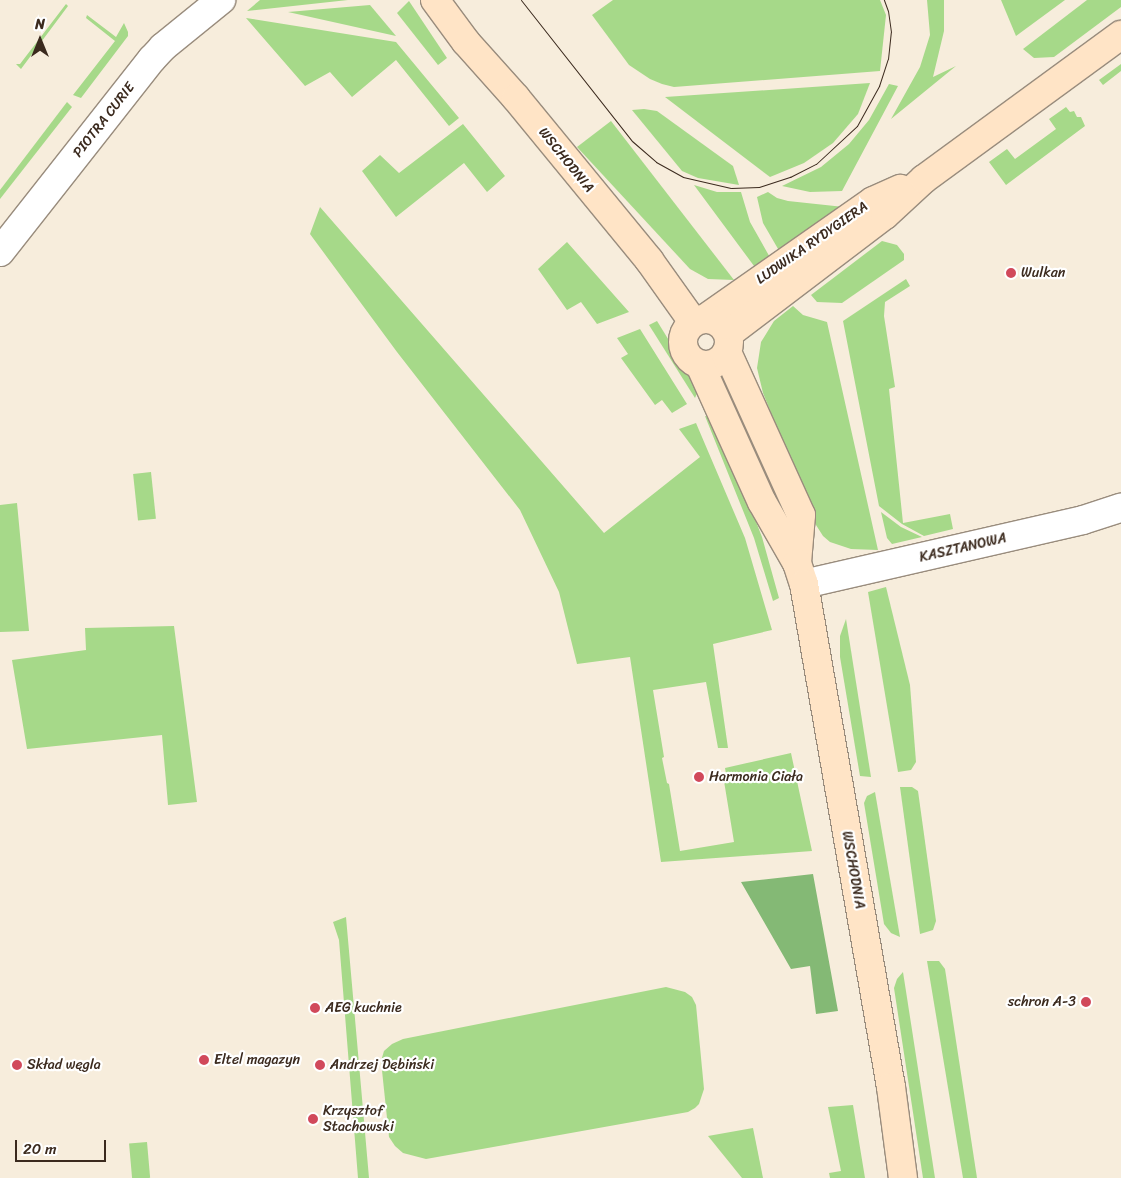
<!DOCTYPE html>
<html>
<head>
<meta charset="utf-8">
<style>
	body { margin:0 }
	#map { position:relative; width:1121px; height:1178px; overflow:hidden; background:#f7eddc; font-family:Sriracha,sans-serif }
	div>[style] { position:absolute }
	.green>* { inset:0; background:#a6d989; transform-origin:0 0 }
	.forest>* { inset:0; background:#84b975 }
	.roads { filter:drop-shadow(1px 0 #998c7d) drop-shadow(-1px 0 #998c7d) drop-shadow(0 1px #998c7d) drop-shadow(0 -1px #998c7d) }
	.street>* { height:28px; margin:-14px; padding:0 14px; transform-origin:14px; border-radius:14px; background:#fff }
	.secondary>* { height:28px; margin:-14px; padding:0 14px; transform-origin:14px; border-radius:14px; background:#ffe4c6 }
	.secondary>.ring { margin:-14px; padding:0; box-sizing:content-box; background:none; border:28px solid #ffe4c6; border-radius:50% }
	.tram>* { height:1px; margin:-0.5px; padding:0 0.5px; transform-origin:0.5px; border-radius:0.5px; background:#3b2a1e }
	.dots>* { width:14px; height:14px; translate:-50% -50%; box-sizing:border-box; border:2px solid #fff; border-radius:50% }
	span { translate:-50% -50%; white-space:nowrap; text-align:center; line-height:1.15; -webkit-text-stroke:4.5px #fff; paint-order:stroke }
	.street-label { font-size:14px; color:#3b2a1e }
	.poi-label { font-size:14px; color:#3b2a1e }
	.left { translate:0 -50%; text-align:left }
	.right { translate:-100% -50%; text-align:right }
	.north { position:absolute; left:15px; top:15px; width:50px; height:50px; -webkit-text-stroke:4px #fff; paint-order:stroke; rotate:0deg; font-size:14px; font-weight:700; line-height:20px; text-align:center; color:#3b2a1e }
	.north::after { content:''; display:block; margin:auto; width:18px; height:22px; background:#3b2a1e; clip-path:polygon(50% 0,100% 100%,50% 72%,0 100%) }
	.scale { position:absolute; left:15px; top:1140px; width:91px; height:22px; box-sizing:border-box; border:2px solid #3b2a1e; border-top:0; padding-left:6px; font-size:15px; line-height:18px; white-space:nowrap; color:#3b2a1e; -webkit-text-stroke:4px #fff; paint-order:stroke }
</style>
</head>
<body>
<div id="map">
	<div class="green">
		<div style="clip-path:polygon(260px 0,348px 0,247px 11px)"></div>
		<div style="clip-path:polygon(613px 0,880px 0,886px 15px,880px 71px,674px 87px,662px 84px,650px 79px,629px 65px,592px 15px)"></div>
		<div style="clip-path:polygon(927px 0,944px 0,944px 31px,933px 77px,956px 66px,891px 119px,920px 67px,930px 35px)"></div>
		<div style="clip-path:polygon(1001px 0,1065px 0,1016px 36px)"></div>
		<div style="clip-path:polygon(1087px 0,1121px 0,1121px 7px,1054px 57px,1034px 58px,1023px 49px)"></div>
		<div style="clip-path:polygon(409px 1px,447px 58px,438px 65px,397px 13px)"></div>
		<div style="clip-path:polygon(66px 4px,68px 6px,21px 69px,16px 64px,20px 64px)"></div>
		<div style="clip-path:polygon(370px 5px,396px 36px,288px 12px)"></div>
		<div style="clip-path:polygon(87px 15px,116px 37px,124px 23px,128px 32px,128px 36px,81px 98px,73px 95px,115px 41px,86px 18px)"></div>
		<div style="clip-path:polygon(246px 18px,396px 42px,459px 118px,449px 126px,396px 60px,352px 97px,330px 72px,305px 86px)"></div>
		<div style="clip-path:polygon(1121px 64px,1121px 71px,1103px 85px,1099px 80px)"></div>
		<div style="clip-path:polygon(870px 83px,858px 114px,833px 143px,804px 163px,770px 177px,665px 97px)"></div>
		<div style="clip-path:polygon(889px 84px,898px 86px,842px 191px,810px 192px,782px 186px,821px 167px,849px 144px,869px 120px)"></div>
		<div style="clip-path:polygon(67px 102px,72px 107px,0 199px,0 190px)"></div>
		<div style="clip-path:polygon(1066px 107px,1070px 112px,1074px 111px,1077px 117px,1081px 117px,1085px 126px,1006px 185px,989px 162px,1007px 149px,1015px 159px,1056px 129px,1049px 119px)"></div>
		<div style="clip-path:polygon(644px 109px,657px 111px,733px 166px,739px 185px,698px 178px,682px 171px,632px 110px)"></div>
		<div style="clip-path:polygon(611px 121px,734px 280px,708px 279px,690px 269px,577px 147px)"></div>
		<div style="clip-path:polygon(463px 124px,505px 176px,487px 192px,464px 163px,396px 217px,362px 171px,380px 155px,399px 173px)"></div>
		<div style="clip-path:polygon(694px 185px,717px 192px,741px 192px,750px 222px,772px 261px,757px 270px)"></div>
		<div style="clip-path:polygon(768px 192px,777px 198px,788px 201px,844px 207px,781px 254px,763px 223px,757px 197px)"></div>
		<div style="clip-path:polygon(320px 207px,604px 533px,700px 457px,679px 429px,696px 423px,745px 538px,772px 630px,713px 644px,728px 748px,718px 748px,706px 682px,653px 690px,664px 757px,662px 758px,667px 783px,669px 784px,680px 851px,734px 842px,723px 775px,726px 774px,725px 768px,791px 753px,812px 851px,661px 862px,630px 657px,577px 664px,559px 592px,520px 510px,397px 352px,310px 234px)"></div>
		<div style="clip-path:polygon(882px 241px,897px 245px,904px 254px,904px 260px,842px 303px,817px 302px,811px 295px)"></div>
		<div style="clip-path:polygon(567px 242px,629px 312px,597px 324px,581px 302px,567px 310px,538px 269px)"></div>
		<div style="clip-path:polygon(906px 279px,910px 286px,885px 302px,884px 316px,895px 387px,889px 389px,903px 523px,950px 514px,953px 529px,924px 536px,902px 524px,879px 506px,843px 321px)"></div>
		<div style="clip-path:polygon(793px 306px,803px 315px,827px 322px,878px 550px,851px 549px,830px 542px,823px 536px,816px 525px,763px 393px,757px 368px,761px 342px,774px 321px)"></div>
		<div style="clip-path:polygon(657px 321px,699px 389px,695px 398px,649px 325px)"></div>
		<div style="clip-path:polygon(640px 329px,687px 404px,672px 413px,662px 400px,655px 405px,621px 358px,628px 354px,617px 338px)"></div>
		<div style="clip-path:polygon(705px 416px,716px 419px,762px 537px,779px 598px,773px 601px,754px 538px)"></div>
		<div style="left:151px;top:472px;width:47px;height:18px;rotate:84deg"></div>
		<div style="clip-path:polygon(17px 503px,29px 631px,0 632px,0 505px)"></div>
		<div style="clip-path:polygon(881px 512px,901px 527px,922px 537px,892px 544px,887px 538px)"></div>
		<div style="clip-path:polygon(886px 587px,910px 685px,916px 762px,911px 770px,898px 772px,868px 592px)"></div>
		<div style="clip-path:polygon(846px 619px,871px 777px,860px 776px,840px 657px,840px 636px)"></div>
		<div style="clip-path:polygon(174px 626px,197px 802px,168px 805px,162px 735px,27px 749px,12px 660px,86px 650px,85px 628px)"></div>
		<div style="clip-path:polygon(900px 787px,912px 787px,918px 791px,936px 921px,933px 930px,920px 934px)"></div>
		<div style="clip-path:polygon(875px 792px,900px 937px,891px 933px,884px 924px,864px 803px,867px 796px)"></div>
		<div style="clip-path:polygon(346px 917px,362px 1098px,369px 1178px,358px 1178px,339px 940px,333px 922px)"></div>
		<div style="clip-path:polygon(927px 961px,939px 961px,945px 969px,977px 1178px,963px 1178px)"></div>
		<div style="clip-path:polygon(903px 972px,935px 1178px,923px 1178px,894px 988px,897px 979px)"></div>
		<div style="clip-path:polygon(666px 987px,685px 992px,692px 997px,696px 1005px,704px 1089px,699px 1104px,695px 1108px,688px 1112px,426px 1159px,403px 1153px,395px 1146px,389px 1137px,381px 1061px,384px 1051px,392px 1044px,403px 1039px)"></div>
		<div style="clip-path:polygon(853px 1105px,865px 1178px,830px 1178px,829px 1173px,841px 1171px,828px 1107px)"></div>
		<div style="clip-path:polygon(753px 1128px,763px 1178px,742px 1178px,708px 1136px)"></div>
		<div style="left:147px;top:1142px;width:36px;height:18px;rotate:85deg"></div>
	</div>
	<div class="forest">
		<div style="clip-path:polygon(813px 874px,838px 1011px,816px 1014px,810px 966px,791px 969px,741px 882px)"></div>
	</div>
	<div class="roads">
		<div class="street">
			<div style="left:0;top:252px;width:246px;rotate:-51.8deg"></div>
			<div style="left:152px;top:59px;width:16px;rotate:-47deg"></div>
			<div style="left:163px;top:47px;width:75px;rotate:-39deg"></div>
			<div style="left:804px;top:584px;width:286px;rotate:-12.9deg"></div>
			<div style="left:1083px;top:520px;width:40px;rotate:-18deg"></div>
		</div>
		<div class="secondary">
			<div style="left:435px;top:0;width:52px;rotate:53.6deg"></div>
			<div style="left:466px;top:42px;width:75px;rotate:48.2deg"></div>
			<div style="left:516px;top:98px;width:210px;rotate:50.6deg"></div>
			<div style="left:649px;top:260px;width:76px;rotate:54.6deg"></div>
			<div style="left:706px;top:318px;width:204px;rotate:-35deg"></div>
			<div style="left:873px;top:201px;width:30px;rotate:-24deg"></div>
			<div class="ring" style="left:683px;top:319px;width:18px;height:18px"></div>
			<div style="left:728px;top:334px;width:197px;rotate:-37.2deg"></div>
			<div style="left:885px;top:215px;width:53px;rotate:-42.7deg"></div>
			<div style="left:924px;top:179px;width:244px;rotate:-36.2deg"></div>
			<div style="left:727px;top:352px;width:179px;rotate:65.6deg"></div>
			<div style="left:801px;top:515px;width:48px;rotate:94.8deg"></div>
			<div style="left:700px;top:365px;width:150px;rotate:65.7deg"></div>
			<div style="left:762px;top:502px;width:70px;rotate:60.2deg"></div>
			<div style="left:797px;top:563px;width:22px;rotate:72deg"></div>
			<div style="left:804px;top:584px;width:510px;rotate:80.19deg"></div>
			<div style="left:891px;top:1087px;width:92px;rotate:82.5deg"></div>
		</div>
	</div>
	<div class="tram">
		<div style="left:521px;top:0;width:179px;rotate:51.8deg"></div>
		<div style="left:632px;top:141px;width:32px;rotate:41deg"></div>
		<div style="left:656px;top:162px;width:31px;rotate:29deg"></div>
		<div style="left:683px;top:177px;width:49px;rotate:12.9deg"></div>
		<div style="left:731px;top:188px;width:28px;rotate:-2deg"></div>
		<div style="left:759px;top:187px;width:33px;rotate:-18deg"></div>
		<div style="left:790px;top:177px;width:29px;rotate:-27deg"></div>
		<div style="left:816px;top:164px;width:56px;rotate:-42.8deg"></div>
		<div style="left:857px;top:126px;width:46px;rotate:-61.2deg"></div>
		<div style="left:879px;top:86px;width:28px;rotate:-72deg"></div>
		<div style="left:888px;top:59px;width:27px;rotate:-84deg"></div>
		<div style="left:891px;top:32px;width:21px;rotate:-98deg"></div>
		<div style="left:888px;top:11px;width:12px;rotate:-110deg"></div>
	</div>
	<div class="dots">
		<div style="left:1011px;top:273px;background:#d1495b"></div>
		<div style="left:699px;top:777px;background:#d1495b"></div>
		<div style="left:1086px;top:1002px;background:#d1495b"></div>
		<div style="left:315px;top:1008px;background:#d1495b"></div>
		<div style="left:204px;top:1060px;background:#d1495b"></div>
		<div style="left:17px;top:1065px;background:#d1495b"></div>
		<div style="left:320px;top:1065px;background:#d1495b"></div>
		<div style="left:313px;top:1119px;background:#d1495b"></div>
	</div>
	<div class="street-label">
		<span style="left:104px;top:120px;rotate:-52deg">PIOTRA CURIE</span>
		<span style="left:566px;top:160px;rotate:51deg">WSCHODNIA</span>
		<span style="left:812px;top:243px;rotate:-35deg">LUDWIKA RYDYGIERA</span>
		<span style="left:963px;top:548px;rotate:-13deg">KASZTANOWA</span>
		<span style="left:853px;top:870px;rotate:80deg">WSCHODNIA</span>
	</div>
	<div class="poi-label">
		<span class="left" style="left:1021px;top:273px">Wulkan</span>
		<span class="left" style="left:709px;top:777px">Harmonia Ciała</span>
		<span class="right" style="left:1076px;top:1002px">schron A-3</span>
		<span class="left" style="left:325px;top:1008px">AEG kuchnie</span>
		<span class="left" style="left:214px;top:1060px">Eltel magazyn</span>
		<span class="left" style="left:27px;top:1065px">Skład węgla</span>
		<span class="left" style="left:330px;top:1065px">Andrzej Dębiński</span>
		<span class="left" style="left:323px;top:1119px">Krzysztof<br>Stachowski</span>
	</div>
	<div class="north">N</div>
	<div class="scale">20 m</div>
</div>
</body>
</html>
